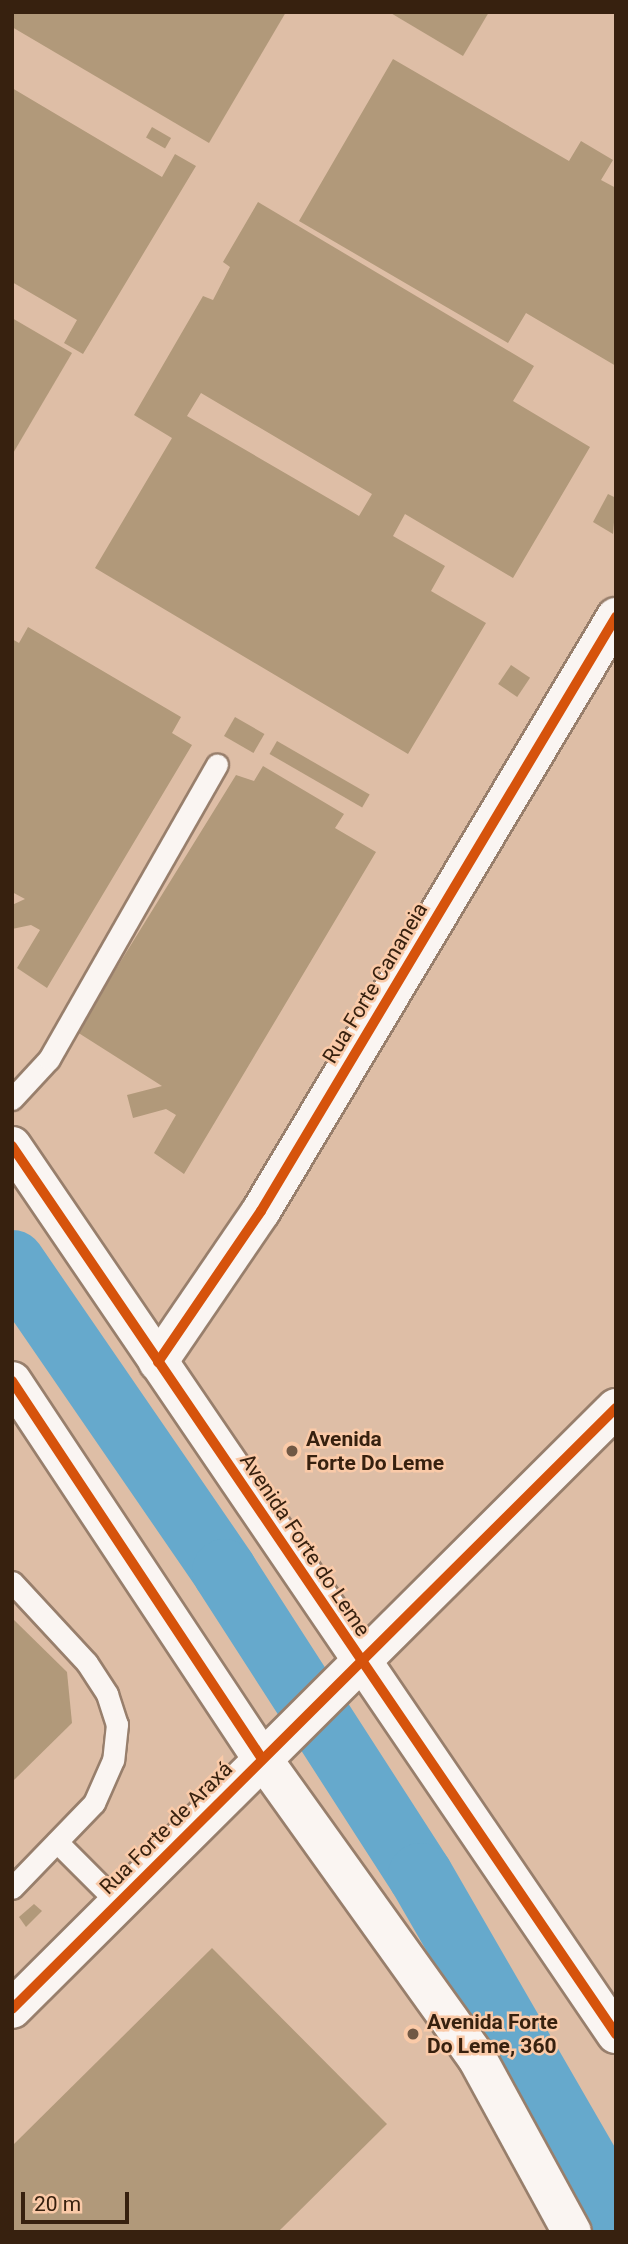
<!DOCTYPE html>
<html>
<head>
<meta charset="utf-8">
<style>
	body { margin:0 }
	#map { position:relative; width:628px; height:2244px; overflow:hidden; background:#debea6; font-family:Roboto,sans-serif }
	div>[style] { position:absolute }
	.river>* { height:65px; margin:-32.5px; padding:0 32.5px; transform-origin:32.5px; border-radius:32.5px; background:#66a9cc }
	.building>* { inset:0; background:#b1997a; transform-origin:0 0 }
	.roads { filter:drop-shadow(2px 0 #987f6c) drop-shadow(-2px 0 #987f6c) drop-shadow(0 2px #987f6c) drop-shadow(0 -2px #987f6c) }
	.service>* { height:21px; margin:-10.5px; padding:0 10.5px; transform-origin:10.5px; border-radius:10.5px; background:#faf5f2 }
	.minor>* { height:38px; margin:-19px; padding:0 19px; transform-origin:19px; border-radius:19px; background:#faf5f2 }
	.secondary>* { height:38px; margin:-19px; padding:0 19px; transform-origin:19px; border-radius:19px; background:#faf5f2 }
	.cycleway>* { height:10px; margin:-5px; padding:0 5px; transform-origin:5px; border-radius:5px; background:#d6530c }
	.dots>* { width:19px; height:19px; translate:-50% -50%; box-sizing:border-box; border:4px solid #facaa8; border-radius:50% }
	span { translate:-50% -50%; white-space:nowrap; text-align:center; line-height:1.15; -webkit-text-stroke:5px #facaa8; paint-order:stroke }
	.street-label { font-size:21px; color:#37210f }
	.poi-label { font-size:21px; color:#37210f; font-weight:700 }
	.left { translate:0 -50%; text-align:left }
	.frame { position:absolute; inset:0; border:14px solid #37210f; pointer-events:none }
	.scale { position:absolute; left:21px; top:2192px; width:108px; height:32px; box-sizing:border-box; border:4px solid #37210f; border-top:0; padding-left:9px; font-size:21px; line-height:24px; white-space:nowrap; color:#37210f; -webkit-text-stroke:5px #facaa8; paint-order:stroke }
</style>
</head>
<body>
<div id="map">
	<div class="river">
		<div style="left:12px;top:1262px;width:375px;rotate:55.5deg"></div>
		<div style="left:224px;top:1571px;width:362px;rotate:57.2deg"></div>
		<div style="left:420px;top:1875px;width:392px;rotate:60deg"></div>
	</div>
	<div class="building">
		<div style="clip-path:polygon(12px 12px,286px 12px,209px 143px,12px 27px)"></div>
		<div style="clip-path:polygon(389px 12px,489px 12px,463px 56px)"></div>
		<div style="clip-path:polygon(393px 59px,569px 161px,581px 141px,613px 160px,601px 180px,616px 188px,616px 366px,526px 313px,508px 343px,299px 221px)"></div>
		<div style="clip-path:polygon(12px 88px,162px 177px,175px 154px,196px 166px,83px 354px,64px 343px,77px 320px,12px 282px)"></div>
		<div style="left:152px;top:127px;width:22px;height:12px;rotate:30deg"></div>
		<div style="clip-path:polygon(evenodd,258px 202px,534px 366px,513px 401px,590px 447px,513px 578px,405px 514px,393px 536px,445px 566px,431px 591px,486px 623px,408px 754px,95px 568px,172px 438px,134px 415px,203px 296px,213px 300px,230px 267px,223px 262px,258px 202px,201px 393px,372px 494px,359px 516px,187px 416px,201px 393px)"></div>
		<div style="clip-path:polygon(12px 318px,72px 353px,12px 455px)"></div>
		<div style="clip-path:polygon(608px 494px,616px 498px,613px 534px,593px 522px)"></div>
		<div style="clip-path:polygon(28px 627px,181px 717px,172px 733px,192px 745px,47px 988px,17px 968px,40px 930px,31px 925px,12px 929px,12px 905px,25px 899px,12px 892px,12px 639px,19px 643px)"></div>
		<div style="left:511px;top:665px;width:23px;height:23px;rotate:34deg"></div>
		<div style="left:235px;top:717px;width:34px;height:22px;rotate:30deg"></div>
		<div style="left:277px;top:741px;width:107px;height:15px;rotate:30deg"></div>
		<div style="clip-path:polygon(263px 766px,344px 814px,335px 828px,376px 852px,184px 1174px,154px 1153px,176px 1115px,166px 1109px,133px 1118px,127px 1095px,162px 1086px,77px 1032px,236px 775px,254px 781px)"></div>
		<div style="clip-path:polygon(12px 1618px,67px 1672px,72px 1723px,12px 1782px)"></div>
		<div style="clip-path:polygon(34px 1904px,42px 1911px,26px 1927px,19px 1917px)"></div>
		<div style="clip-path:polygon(212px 1948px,387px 2124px,278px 2232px,12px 2232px,12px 2146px)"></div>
	</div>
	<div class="roads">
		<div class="service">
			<div style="left:12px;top:1099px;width:54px;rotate:-47.2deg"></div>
			<div style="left:49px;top:1059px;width:339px;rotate:-60.3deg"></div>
			<div style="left:12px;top:1582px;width:110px;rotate:47.2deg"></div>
			<div style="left:87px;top:1663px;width:37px;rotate:57deg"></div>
			<div style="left:107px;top:1694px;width:32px;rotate:72deg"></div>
			<div style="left:117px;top:1724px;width:36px;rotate:96deg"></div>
			<div style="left:113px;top:1760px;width:47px;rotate:113.8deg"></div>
			<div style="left:94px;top:1803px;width:118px;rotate:134deg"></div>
			<div style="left:57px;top:1842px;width:86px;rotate:45deg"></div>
		</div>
		<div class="minor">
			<div style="left:158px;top:1362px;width:183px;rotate:-55.7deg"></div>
			<div style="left:261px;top:1211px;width:692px;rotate:-59.14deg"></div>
			<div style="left:12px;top:2009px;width:852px;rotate:-44.86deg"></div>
		</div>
		<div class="secondary">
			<div style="left:12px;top:1146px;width:1074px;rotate:55.78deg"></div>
			<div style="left:12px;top:1381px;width:452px;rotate:56.5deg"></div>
			<div style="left:262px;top:1758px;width:369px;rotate:54.4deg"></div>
			<div style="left:477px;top:2058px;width:198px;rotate:61.4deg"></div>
		</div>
	</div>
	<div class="cycleway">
		<div style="left:12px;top:1146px;width:1074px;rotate:55.78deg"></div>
		<div style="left:158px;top:1362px;width:183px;rotate:-55.7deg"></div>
		<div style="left:261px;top:1211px;width:692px;rotate:-59.14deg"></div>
		<div style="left:12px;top:1381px;width:452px;rotate:56.5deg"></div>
		<div style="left:12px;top:2009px;width:852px;rotate:-44.86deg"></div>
	</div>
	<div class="dots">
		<div style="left:292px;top:1451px;background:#715844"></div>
		<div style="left:413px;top:2034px;background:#715844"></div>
	</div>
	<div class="street-label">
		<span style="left:375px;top:983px;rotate:-59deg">Rua Forte Cananeia</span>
		<span style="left:305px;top:1545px;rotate:56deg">Avenida Forte do Leme</span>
		<span style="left:166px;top:1828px;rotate:-45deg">Rua Forte de Araxá</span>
	</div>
	<div class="poi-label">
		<span class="left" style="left:306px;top:1451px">Avenida<br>Forte Do Leme</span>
		<span class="left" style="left:427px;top:2034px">Avenida Forte<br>Do Leme, 360</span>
	</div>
	<div class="frame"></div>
	<div class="scale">20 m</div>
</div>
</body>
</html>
